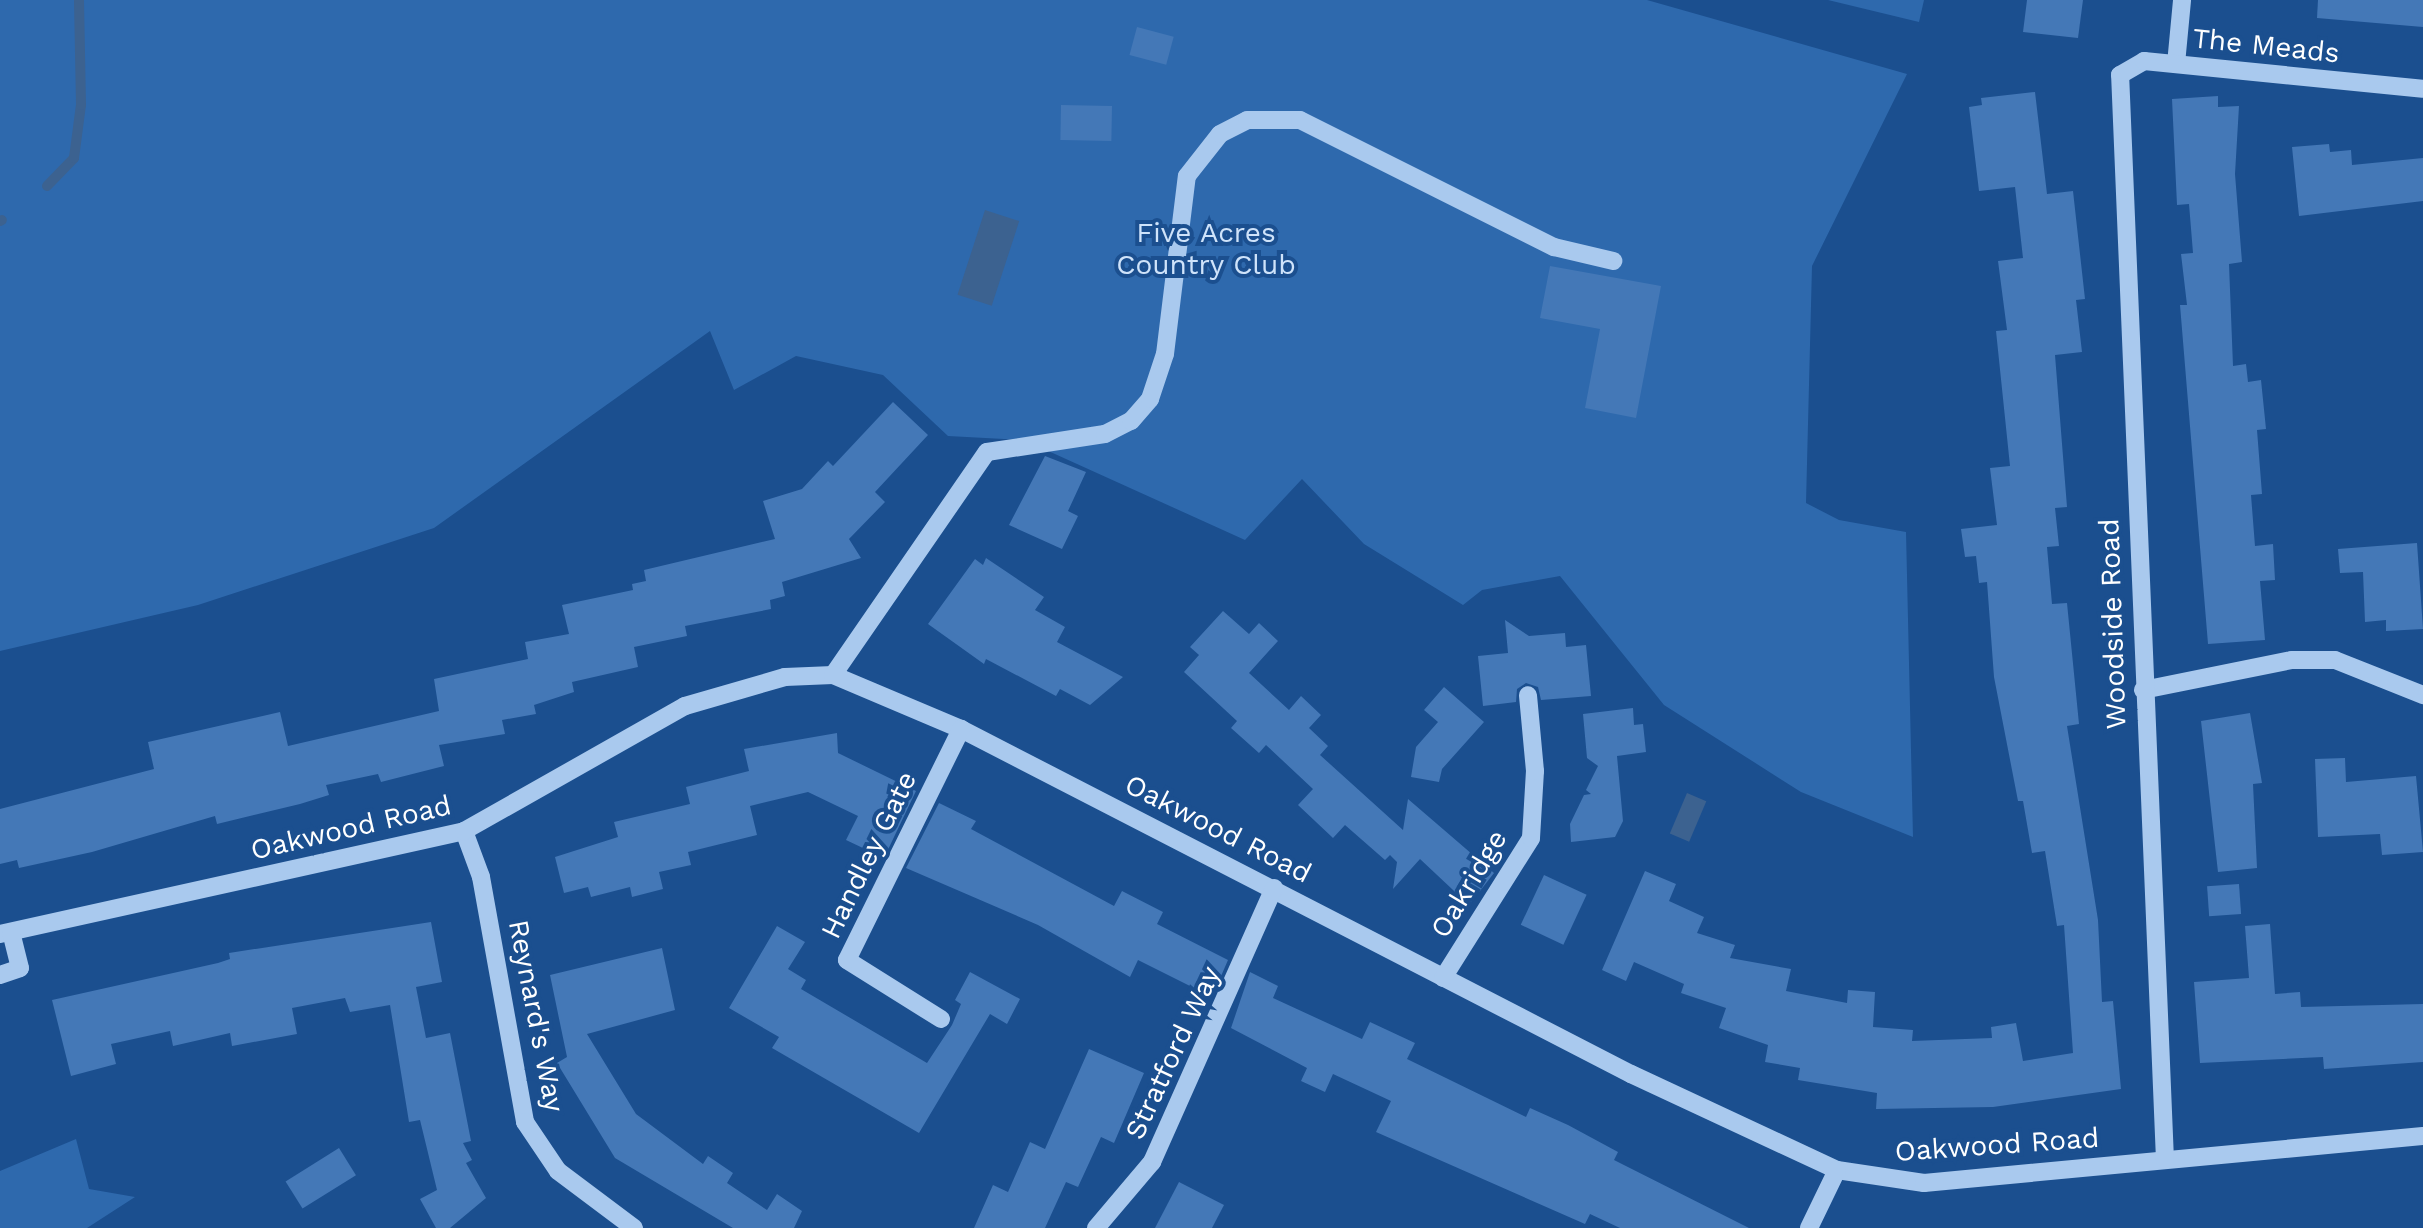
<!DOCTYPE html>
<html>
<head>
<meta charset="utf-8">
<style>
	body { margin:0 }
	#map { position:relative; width:2423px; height:1228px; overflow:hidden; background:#1b4f8f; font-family:"Work Sans",sans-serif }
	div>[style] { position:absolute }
	.green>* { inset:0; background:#2e69ad }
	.water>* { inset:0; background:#3c6290; transform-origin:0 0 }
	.stream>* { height:10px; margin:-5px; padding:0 5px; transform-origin:5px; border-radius:5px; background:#3c6290 }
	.building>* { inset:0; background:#4478b7; transform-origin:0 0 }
	.minor>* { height:18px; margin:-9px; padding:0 9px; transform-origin:9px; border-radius:9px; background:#a9c9ee }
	span { translate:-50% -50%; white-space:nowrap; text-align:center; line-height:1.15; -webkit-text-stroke:8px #1b4f8f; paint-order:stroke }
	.street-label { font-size:28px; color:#fff }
	.park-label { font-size:28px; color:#cfe3fa }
</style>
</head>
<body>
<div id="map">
	<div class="green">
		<div style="clip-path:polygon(0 0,1647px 0,1907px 74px,1812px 266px,1806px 503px,1839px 520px,1906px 532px,1913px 837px,1801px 792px,1664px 705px,1560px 576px,1482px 590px,1463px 605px,1364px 544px,1302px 479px,1245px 540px,1024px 440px,948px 436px,883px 375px,796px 356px,734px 390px,710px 331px,434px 528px,198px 605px,0 651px)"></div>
		<div style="clip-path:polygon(1828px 0,1924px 0,1919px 22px)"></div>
		<div style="clip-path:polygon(76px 1139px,89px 1189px,135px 1197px,87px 1228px,0 1228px,0 1171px)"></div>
	</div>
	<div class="water">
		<div style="left:985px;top:210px;width:36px;height:89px;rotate:18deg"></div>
		<div style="left:1687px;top:793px;width:21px;height:44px;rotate:23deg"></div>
	</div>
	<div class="stream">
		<div style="left:47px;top:186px;width:39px;rotate:-46deg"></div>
		<div style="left:74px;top:158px;width:53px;rotate:-82.5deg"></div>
		<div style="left:81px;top:105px;width:105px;rotate:-91.1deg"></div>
		<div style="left:0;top:221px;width:2px;rotate:-27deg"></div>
	</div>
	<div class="building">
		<div style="clip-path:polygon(2027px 0,2083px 0,2078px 38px,2023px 32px)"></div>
		<div style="clip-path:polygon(2318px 0,2423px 0,2423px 27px,2317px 18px)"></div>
		<div style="left:1137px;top:27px;width:38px;height:29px;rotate:15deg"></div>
		<div style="clip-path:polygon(2035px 92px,2047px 194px,2073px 191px,2085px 299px,2076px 300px,2082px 352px,2055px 355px,2067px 507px,2055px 508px,2059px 546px,2047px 547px,2052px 604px,2067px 603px,2079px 724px,2067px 726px,2098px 920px,2102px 1002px,2113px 1001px,2121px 1089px,1993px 1107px,1876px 1109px,1877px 1093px,1798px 1080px,1800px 1068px,1765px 1062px,1768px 1045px,1719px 1028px,1726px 1008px,1681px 993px,1684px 984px,1634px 962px,1626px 981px,1602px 970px,1645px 871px,1676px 884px,1669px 901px,1704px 917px,1697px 933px,1735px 945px,1730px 958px,1791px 969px,1786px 991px,1847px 1003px,1848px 990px,1875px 992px,1873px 1027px,1913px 1030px,1912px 1041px,1992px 1038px,1991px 1027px,2016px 1023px,2023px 1061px,2073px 1053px,2064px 925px,2057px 926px,2045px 851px,2032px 853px,2023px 801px,2018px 801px,1994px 677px,1987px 582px,1979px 583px,1976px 556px,1965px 557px,1961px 529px,1997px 525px,1990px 468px,2010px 466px,1996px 331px,2007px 330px,1998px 261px,2023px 258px,2015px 187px,1979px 191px,1969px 107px,1982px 105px,1981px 98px)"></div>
		<div style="clip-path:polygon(2218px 96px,2218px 107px,2239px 106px,2235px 174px,2242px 262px,2229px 264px,2233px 366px,2246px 364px,2248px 382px,2261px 380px,2266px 429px,2257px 430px,2262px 494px,2251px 495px,2255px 546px,2273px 544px,2275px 580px,2260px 581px,2265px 640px,2208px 644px,2180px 305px,2187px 305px,2181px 254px,2193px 253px,2189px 204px,2177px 205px,2172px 99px)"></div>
		<div style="left:1061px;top:105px;width:51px;height:35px;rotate:1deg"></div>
		<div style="clip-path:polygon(2329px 144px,2330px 152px,2351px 150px,2352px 165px,2423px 158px,2423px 201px,2299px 216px,2292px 147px)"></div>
		<div style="clip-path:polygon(1550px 266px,1661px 286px,1636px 418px,1585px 408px,1600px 329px,1540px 318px)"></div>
		<div style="clip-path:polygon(893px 402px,928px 435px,875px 492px,885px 502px,849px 539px,861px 558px,782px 582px,785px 596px,770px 600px,771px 609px,685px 626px,687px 636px,634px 647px,638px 667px,572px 682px,574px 692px,534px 705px,536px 714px,502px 720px,505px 734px,439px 745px,444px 766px,381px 782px,378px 774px,326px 785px,329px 795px,300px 804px,217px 824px,215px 816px,92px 852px,19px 868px,17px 860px,0 864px,0 809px,154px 769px,148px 742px,280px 712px,288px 746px,439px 711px,434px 679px,528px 659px,525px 642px,569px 634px,562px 605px,633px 590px,632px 584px,646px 581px,644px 570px,775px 539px,763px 501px,802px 489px,828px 461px,833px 466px)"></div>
		<div style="clip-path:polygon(1045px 456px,1086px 472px,1068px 511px,1078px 516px,1062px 549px,1009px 525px)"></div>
		<div style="clip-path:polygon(2417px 543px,2423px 629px,2386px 631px,2386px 620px,2365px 622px,2363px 572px,2340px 573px,2338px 549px)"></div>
		<div style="clip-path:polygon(986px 558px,1044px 597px,1035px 610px,1065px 627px,1057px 642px,1123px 677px,1090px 705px,1060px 689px,1056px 696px,986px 659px,984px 664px,928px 624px,975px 559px,983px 565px)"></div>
		<div style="clip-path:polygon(1223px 611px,1249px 634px,1259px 623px,1278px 641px,1249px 673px,1289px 710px,1301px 696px,1321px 715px,1309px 728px,1328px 746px,1320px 755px,1403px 830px,1408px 799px,1494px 873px,1469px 905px,1420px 859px,1393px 889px,1397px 862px,1390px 855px,1385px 860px,1345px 825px,1333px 838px,1298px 805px,1313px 789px,1266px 745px,1259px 753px,1231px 728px,1237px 721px,1184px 672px,1199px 655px,1190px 647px)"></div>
		<div style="clip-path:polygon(1505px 620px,1529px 636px,1565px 633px,1566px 647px,1586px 645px,1591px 696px,1541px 700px,1538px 687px,1526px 683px,1517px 689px,1516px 702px,1483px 706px,1478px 656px,1508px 653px)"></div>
		<div style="clip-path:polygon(1444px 687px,1484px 722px,1442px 769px,1439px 782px,1411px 777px,1416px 747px,1438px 722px,1424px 710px)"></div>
		<div style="clip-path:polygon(1633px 708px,1634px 725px,1643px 724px,1646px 752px,1617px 756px,1623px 821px,1615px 837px,1571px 842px,1570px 824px,1584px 795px,1591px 794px,1586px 790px,1598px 766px,1587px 758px,1583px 714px)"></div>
		<div style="clip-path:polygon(2250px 713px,2262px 783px,2253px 784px,2257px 868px,2218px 872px,2201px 721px)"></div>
		<div style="clip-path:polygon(837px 733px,838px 753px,916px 791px,884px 858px,846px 840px,858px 816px,808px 792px,750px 806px,757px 835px,688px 852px,691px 865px,659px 872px,663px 889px,632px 897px,630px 887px,591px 897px,588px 887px,564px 893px,555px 857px,618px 837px,614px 822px,690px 804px,686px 787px,749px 771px,744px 749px)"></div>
		<div style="clip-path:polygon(2345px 758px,2346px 782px,2416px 776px,2423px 852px,2382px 855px,2380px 834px,2318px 837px,2315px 759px)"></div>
		<div style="clip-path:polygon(939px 803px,976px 821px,971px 829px,1114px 906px,1122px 891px,1163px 912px,1157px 924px,1228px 960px,1212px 997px,1138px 960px,1130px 977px,1038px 925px,906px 868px)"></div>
		<div style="left:1544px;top:875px;width:47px;height:55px;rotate:25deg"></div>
		<div style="left:2239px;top:884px;width:30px;height:32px;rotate:86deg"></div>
		<div style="clip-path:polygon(431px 922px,442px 982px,416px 987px,426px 1038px,450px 1033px,471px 1141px,463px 1143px,472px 1160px,466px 1163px,486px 1198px,450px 1228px,436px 1228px,420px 1199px,437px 1190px,420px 1120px,409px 1122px,390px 1005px,350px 1012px,345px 998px,292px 1008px,297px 1034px,232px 1046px,230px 1033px,173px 1046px,170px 1031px,111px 1044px,116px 1064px,71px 1076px,52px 1000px,218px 963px,230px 959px,229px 953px)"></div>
		<div style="clip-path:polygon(2270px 924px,2275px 994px,2300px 992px,2301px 1007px,2423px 1004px,2423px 1062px,2324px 1069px,2323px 1057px,2200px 1063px,2194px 982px,2249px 978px,2245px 926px)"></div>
		<div style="clip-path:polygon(777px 926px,805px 942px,788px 969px,806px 980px,801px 989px,927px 1063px,952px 1025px,961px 1004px,955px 1000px,970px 972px,1020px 999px,1007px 1024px,990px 1014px,919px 1133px,772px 1048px,779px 1037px,729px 1008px)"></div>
		<div style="clip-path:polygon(662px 948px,675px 1010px,587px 1034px,636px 1114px,703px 1164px,708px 1156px,733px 1173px,727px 1183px,767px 1210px,777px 1194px,802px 1211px,794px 1228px,733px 1228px,615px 1158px,557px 1063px,567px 1057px,550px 975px)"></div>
		<div style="clip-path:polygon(1250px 972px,1278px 986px,1273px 998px,1362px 1039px,1370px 1022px,1415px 1043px,1407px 1059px,1526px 1117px,1530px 1108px,1568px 1125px,1618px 1152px,1614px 1160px,1749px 1228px,1620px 1228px,1590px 1214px,1585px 1224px,1376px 1132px,1391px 1101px,1333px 1074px,1325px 1092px,1301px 1081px,1307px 1068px,1231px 1028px)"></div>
		<div style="clip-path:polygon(1089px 1049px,1144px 1073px,1114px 1143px,1101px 1137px,1078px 1187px,1066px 1182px,1045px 1228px,974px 1228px,993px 1185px,1008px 1192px,1030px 1142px,1045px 1149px)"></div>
		<div style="left:339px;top:1148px;width:32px;height:63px;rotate:58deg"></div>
		<div style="clip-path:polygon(1179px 1182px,1224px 1205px,1212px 1228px,1155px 1228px)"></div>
	</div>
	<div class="minor">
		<div style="left:2176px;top:64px;width:64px;rotate:-84.6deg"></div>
		<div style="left:833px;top:675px;width:271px;rotate:-55.4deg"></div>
		<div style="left:987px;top:452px;width:119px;rotate:-8.7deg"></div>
		<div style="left:1105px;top:434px;width:29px;rotate:-27deg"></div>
		<div style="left:1131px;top:421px;width:29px;rotate:-49deg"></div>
		<div style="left:1150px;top:399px;width:47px;rotate:-71.6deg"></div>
		<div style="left:1165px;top:354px;width:179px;rotate:-83deg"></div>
		<div style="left:1187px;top:176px;width:53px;rotate:-51.8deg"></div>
		<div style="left:1220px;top:134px;width:30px;rotate:-27deg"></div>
		<div style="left:1247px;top:120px;width:53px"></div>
		<div style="left:1300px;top:120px;width:284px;rotate:26.6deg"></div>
		<div style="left:1554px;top:247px;width:61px;rotate:13.3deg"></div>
		<div style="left:2143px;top:690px;width:152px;rotate:-11.4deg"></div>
		<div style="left:2292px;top:660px;width:43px"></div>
		<div style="left:2335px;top:660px;width:95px;rotate:21.7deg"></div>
		<div style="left:464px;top:831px;width:49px;rotate:69.7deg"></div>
		<div style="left:481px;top:877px;width:249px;rotate:79.8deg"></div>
		<div style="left:525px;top:1122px;width:59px;rotate:56deg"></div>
		<div style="left:558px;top:1171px;width:95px;rotate:36.9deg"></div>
		<div style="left:0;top:934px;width:475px;rotate:-12.5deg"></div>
		<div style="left:464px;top:831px;width:254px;rotate:-29.5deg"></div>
		<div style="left:685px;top:706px;width:104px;rotate:-16.2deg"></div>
		<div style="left:785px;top:677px;width:48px;rotate:-2.4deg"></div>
		<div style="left:833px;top:675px;width:139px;rotate:22.9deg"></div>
		<div style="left:961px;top:729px;width:754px;rotate:27.25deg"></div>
		<div style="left:1631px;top:1074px;width:227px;rotate:25deg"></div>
		<div style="left:1837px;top:1170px;width:88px;rotate:8.5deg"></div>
		<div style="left:1924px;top:1183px;width:501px;rotate:-5.38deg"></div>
		<div style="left:0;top:975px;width:21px;rotate:-19deg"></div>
		<div style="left:20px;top:968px;width:37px;rotate:-104deg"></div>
		<div style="left:1443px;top:978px;width:165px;rotate:-57.8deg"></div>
		<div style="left:1531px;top:838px;width:67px;rotate:-86.6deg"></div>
		<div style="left:1535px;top:771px;width:76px;rotate:-95.3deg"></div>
		<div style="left:941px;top:1019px;width:111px;rotate:-147.9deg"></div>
		<div style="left:847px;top:960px;width:258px;rotate:-63.7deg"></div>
		<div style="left:2165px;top:1160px;width:1086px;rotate:-92.37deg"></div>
		<div style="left:2120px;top:75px;width:28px;rotate:-30deg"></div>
		<div style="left:2144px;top:61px;width:280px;rotate:5.7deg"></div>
		<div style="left:1096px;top:1228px;width:87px;rotate:-49.7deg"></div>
		<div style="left:1152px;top:1162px;width:300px;rotate:-66deg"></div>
		<div style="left:1809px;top:1228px;width:64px;rotate:-64.2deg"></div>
	</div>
	<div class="street-label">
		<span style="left:2266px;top:46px;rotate:6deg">The Meads</span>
		<span style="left:2113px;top:624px;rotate:-92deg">Woodside Road</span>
		<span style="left:351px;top:828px;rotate:-13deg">Oakwood Road</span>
		<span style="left:1218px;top:829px;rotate:27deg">Oakwood Road</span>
		<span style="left:869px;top:855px;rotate:-64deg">Handley Gate</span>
		<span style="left:1469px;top:884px;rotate:-59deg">Oakridge</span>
		<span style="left:536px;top:1016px;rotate:79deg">Reynard's Way</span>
		<span style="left:1173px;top:1053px;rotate:-65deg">Stratford Way</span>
		<span style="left:1997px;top:1145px;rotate:-4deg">Oakwood Road</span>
	</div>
	<div class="park-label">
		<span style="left:1206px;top:249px">Five Acres<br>Country Club</span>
	</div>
</div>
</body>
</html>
